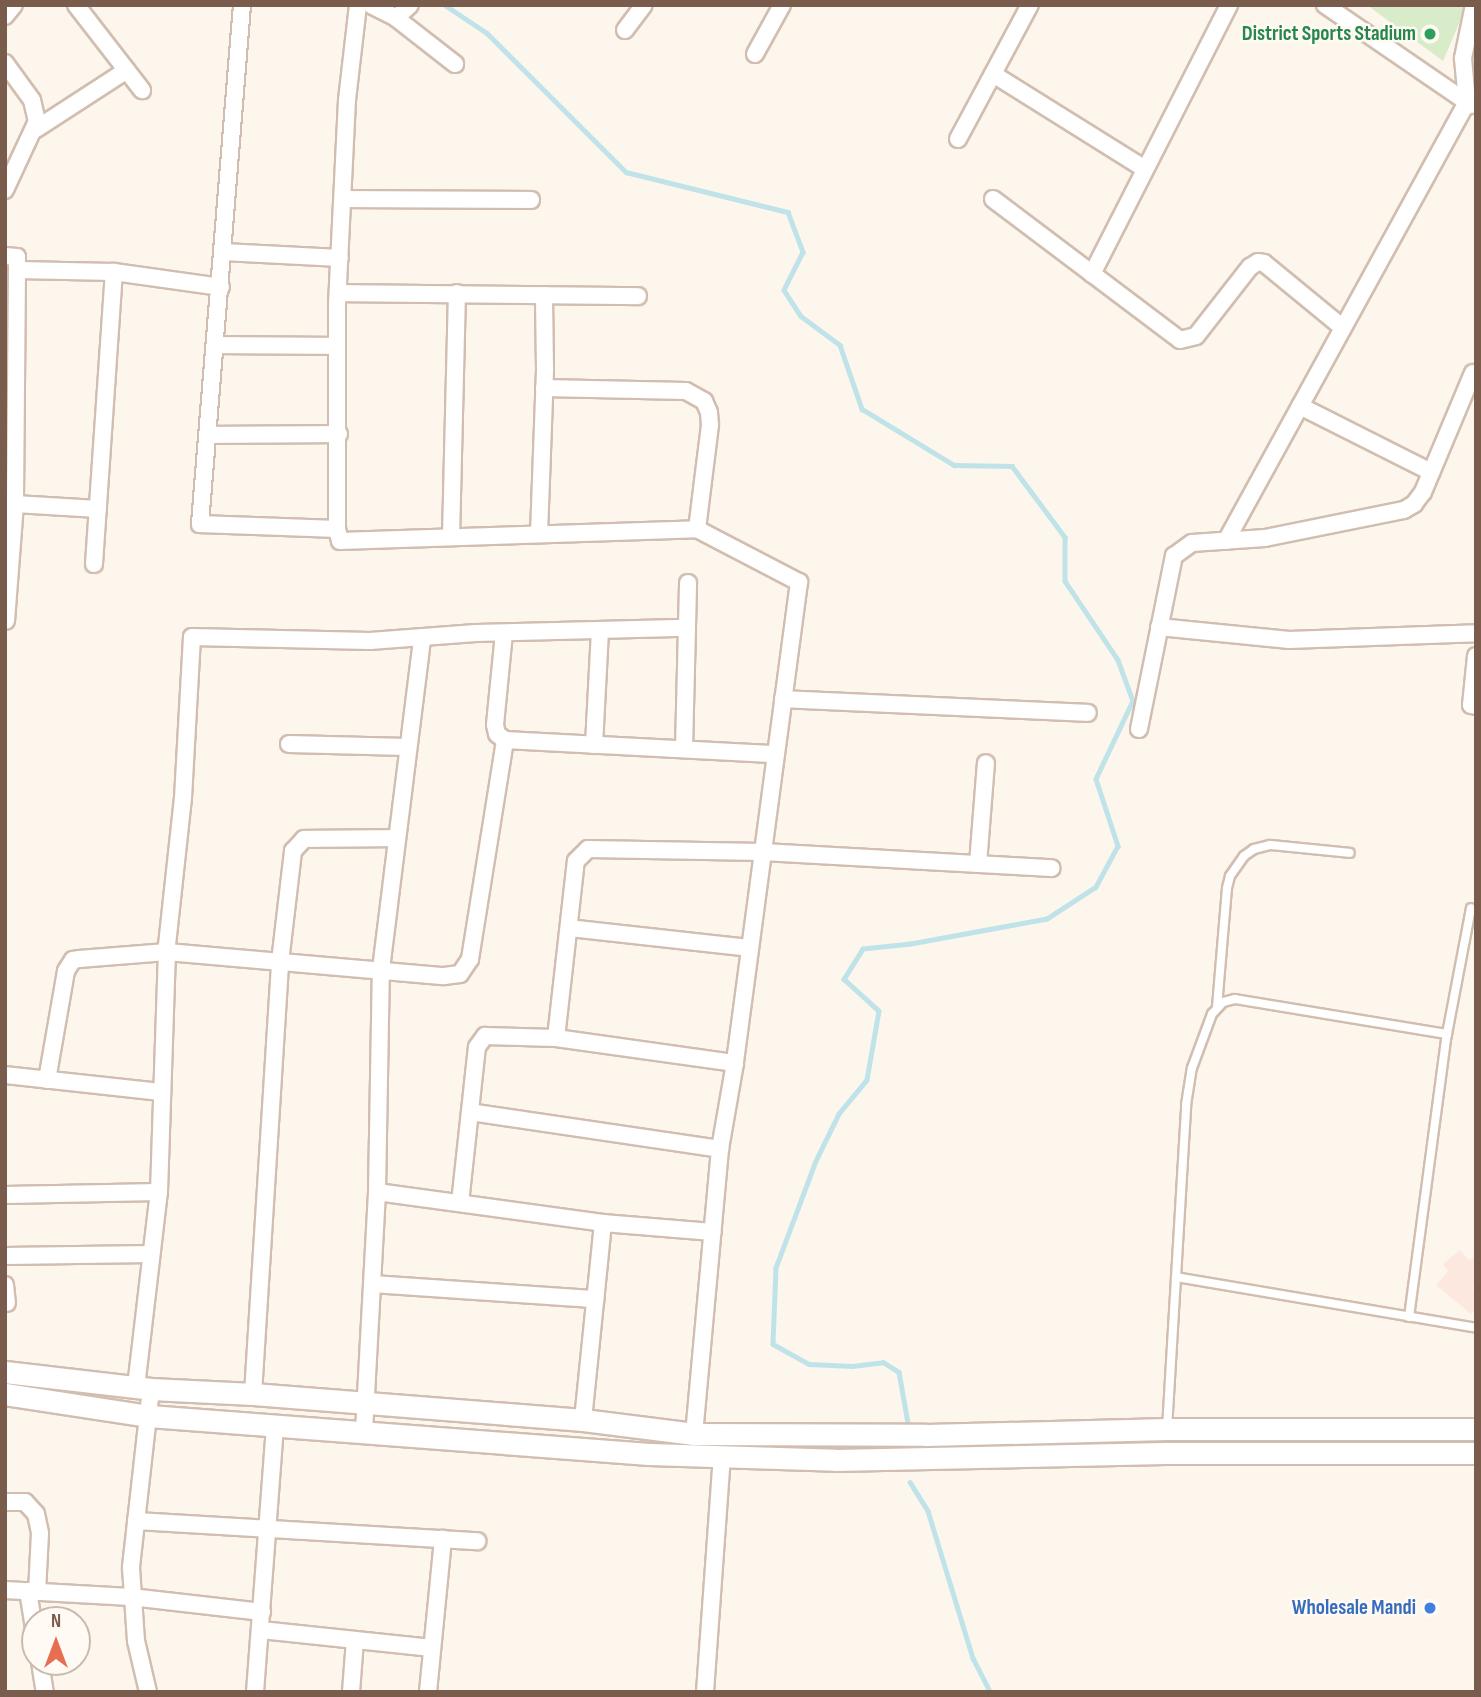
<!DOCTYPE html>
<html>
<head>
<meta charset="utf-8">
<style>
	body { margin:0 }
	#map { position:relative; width:1481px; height:1697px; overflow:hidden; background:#fdf6ec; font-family:"Sofia Sans Condensed",sans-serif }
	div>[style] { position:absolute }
	.commercial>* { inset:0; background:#fde8e0 }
	.green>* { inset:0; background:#d8ecc9 }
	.stream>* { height:4.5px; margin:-2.25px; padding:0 2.25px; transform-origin:2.25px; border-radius:2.25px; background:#bfe3e8 }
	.roads { filter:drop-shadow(2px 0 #d1beb0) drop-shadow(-2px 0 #d1beb0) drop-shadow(0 2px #d1beb0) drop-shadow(0 -2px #d1beb0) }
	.lane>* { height:8px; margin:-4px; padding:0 4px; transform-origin:4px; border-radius:4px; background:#fff }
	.street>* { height:16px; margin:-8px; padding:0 8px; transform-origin:8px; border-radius:8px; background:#fff }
	.secondary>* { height:21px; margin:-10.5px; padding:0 10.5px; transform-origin:10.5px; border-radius:10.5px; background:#fff }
	.dots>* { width:19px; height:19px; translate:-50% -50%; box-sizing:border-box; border:4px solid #fffaf3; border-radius:50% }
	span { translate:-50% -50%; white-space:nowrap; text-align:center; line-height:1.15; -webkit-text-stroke:5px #fffaf3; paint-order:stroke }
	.leisure-label { font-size:21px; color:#27864d; font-weight:700 }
	.right { translate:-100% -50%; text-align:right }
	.shop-label { font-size:21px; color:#366cbe; font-weight:700 }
	.frame { position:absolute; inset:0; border:7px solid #7a5c4d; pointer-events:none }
	.north { position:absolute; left:21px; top:1606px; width:70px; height:70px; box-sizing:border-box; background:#fffaf3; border:2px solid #cabbb1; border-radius:50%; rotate:0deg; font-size:19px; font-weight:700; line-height:28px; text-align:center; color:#7a5c4d }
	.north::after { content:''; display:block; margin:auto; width:24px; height:32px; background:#e76f51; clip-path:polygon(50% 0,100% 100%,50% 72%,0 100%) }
</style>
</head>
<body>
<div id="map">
	<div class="commercial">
		<div style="clip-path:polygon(1460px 1250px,1469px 1260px,1476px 1255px,1476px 1285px,1472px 1288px,1476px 1291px,1476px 1309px,1471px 1314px,1436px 1285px,1448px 1271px,1443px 1264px)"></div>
	</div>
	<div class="green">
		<div style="clip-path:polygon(1367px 5px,1467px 5px,1443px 61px)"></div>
	</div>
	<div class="stream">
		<div style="left:445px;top:5px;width:50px;rotate:33.7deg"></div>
		<div style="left:487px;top:33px;width:197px;rotate:45deg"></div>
		<div style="left:626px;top:172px;width:167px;rotate:13.9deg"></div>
		<div style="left:788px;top:212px;width:43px;rotate:69.4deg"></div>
		<div style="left:803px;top:252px;width:42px;rotate:116.6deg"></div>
		<div style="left:784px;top:290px;width:31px;rotate:57deg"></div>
		<div style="left:801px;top:316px;width:49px;rotate:36.6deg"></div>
		<div style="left:840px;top:345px;width:68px;rotate:71deg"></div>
		<div style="left:862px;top:409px;width:108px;rotate:31.3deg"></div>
		<div style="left:954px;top:465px;width:58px;rotate:1deg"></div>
		<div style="left:1012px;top:466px;width:89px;rotate:53.3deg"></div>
		<div style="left:1065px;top:537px;width:44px;rotate:90deg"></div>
		<div style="left:1065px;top:581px;width:95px;rotate:56.1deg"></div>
		<div style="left:1118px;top:660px;width:44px;rotate:69.9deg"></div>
		<div style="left:1133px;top:701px;width:86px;rotate:115.4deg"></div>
		<div style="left:1096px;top:779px;width:71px;rotate:71.8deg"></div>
		<div style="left:1118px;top:846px;width:47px;rotate:118.2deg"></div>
		<div style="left:1096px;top:887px;width:59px;rotate:146.9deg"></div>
		<div style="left:1047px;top:919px;width:138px;rotate:169.6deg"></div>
		<div style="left:911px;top:944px;width:48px;rotate:174.1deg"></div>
		<div style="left:863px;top:949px;width:36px;rotate:122deg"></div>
		<div style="left:844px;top:979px;width:47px;rotate:42.4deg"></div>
		<div style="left:879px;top:1011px;width:70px;rotate:99.9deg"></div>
		<div style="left:867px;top:1080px;width:44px;rotate:129.5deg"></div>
		<div style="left:839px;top:1114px;width:52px;rotate:116.1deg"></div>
		<div style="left:816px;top:1161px;width:114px;rotate:110.5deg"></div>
		<div style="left:776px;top:1268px;width:76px;rotate:92.3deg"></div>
		<div style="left:773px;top:1344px;width:41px;rotate:29.1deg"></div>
		<div style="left:809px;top:1364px;width:43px;rotate:2.7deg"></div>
		<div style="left:852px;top:1366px;width:31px;rotate:-7deg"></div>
		<div style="left:883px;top:1362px;width:19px;rotate:32deg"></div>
		<div style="left:899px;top:1372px;width:58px;rotate:80deg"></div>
		<div style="left:910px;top:1482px;width:34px;rotate:58deg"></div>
		<div style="left:928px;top:1511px;width:154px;rotate:73deg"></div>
		<div style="left:973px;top:1658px;width:38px;rotate:63deg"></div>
	</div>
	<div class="roads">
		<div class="lane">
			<div style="left:1217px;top:1007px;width:119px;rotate:-85.2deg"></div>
			<div style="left:1227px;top:888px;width:12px;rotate:-76deg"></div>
			<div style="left:1230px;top:876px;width:24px;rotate:-55deg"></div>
			<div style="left:1244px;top:856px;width:12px;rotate:-35deg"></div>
			<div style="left:1254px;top:849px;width:16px;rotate:-14deg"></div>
			<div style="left:1270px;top:845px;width:80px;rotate:5.7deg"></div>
			<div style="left:1176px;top:1277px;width:304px;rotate:9.6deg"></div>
			<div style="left:1409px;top:1317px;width:286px;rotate:-82.4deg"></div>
			<div style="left:1447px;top:1034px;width:128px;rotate:-79.2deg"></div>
			<div style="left:1167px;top:1429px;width:325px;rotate:-86.6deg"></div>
			<div style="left:1186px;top:1105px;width:37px;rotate:-81deg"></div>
			<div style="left:1192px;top:1068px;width:58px;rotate:-69.7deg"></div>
			<div style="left:1212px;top:1014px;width:16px;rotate:-47deg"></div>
			<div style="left:1223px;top:1002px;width:12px;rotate:-14deg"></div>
			<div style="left:1235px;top:999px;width:215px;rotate:9.4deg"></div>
		</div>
		<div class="street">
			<div style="left:76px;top:5px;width:108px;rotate:52.2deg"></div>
			<div style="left:242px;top:5px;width:521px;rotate:94.63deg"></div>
			<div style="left:200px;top:524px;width:137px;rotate:2.1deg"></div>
			<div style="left:358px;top:5px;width:96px;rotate:96.6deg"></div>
			<div style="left:347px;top:100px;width:206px;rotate:92.8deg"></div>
			<div style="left:337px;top:306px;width:223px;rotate:90deg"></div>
			<div style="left:337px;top:529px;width:12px;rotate:76deg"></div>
			<div style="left:340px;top:541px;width:357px;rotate:-1.9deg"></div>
			<div style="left:697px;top:529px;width:115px;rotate:27.5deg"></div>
			<div style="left:799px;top:582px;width:485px;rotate:97.6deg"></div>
			<div style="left:735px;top:1063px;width:87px;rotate:99.9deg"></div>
			<div style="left:720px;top:1149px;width:286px;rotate:95.2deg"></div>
			<div style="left:371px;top:5px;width:28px;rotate:27deg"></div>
			<div style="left:396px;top:18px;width:75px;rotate:37.9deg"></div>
			<div style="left:1325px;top:5px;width:177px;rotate:34.4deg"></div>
			<div style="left:5px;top:16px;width:14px;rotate:-51deg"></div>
			<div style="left:396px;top:18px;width:19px;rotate:-43deg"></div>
			<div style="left:625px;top:30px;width:31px;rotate:-53deg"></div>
			<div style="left:755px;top:54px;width:56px;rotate:-61.1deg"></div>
			<div style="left:5px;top:63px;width:46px;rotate:53.9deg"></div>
			<div style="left:32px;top:100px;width:22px;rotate:77deg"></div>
			<div style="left:37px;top:121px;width:76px;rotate:114.9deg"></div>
			<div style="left:993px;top:74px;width:179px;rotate:32deg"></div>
			<div style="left:36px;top:129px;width:108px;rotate:-33deg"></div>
			<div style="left:958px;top:139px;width:152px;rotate:-61.8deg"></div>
			<div style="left:343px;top:199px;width:188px;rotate:0.3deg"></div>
			<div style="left:993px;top:199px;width:234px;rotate:37deg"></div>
			<div style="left:1180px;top:340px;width:16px;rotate:-14deg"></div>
			<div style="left:1196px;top:336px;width:88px;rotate:-52deg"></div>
			<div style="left:1250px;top:267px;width:9px;rotate:-32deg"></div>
			<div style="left:1258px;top:262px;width:6px;rotate:9deg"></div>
			<div style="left:1264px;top:263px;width:102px;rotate:39.4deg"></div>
			<div style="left:223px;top:252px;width:117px;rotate:2.9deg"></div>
			<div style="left:5px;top:256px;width:12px;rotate:5deg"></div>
			<div style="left:17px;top:257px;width:13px;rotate:90deg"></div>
			<div style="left:17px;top:270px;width:234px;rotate:90.5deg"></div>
			<div style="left:15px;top:504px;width:117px;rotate:94.4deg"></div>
			<div style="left:17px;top:270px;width:97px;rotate:1.2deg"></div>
			<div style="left:114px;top:272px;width:108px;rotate:8deg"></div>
			<div style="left:1092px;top:274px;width:302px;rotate:-63deg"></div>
			<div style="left:338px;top:293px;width:300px;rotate:0.6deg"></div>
			<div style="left:217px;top:345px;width:120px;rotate:0.5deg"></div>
			<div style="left:544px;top:388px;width:142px;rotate:1.2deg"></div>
			<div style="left:686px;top:391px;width:21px;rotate:29deg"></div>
			<div style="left:704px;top:401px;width:12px;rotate:66deg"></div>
			<div style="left:709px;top:412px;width:13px;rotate:86deg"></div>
			<div style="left:710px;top:425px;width:105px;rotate:97.1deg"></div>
			<div style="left:1300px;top:406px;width:147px;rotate:26.7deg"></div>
			<div style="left:208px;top:435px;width:131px;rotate:-0.4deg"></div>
			<div style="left:15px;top:504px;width:83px;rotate:3.4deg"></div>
			<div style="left:539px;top:534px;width:165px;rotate:-87.9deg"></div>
			<div style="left:545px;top:369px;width:74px;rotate:-90.8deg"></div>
			<div style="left:451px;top:537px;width:244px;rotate:-88.6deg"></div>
			<div style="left:1226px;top:541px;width:501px;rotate:-61.23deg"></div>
			<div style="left:1467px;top:102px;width:44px;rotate:-95.2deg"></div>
			<div style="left:1463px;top:58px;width:54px;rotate:-78.3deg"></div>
			<div style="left:94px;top:564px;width:293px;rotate:-86.1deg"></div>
			<div style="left:1159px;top:627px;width:131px;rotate:5.7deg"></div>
			<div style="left:1289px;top:640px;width:187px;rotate:-2.1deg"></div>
			<div style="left:504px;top:633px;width:92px;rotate:95.6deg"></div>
			<div style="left:495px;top:725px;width:9px;rotate:77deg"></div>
			<div style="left:497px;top:734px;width:10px;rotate:37deg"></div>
			<div style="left:505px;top:740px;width:271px;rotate:3deg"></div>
			<div style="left:1476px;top:656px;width:49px;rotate:95.8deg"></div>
			<div style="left:1471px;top:705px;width:5px;rotate:11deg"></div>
			<div style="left:783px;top:699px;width:305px;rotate:2.6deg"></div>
			<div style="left:1139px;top:729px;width:177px;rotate:-78.6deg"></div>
			<div style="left:1174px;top:556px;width:22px;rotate:-36deg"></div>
			<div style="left:1192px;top:543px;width:73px;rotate:-3.9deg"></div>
			<div style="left:1265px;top:538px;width:142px;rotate:-11.4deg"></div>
			<div style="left:1404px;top:510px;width:12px;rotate:-31deg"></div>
			<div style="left:1414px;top:504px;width:15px;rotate:-53deg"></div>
			<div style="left:1423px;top:492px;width:129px;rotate:-67.2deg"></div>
			<div style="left:289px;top:744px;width:118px;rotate:1.5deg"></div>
			<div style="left:594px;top:745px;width:115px;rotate:-87deg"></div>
			<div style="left:684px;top:749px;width:166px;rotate:-88.6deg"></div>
			<div style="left:978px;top:864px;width:101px;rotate:-85.5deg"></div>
			<div style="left:569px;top:928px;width:182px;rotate:6.3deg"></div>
			<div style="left:556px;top:1038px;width:178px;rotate:-83.6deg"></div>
			<div style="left:576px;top:861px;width:17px;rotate:-45deg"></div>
			<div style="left:588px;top:849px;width:175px;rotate:1deg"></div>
			<div style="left:763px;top:852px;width:289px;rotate:3.2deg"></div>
			<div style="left:5px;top:1075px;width:158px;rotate:6.2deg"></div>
			<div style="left:47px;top:1080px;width:111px;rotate:-80.1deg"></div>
			<div style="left:66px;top:971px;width:13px;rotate:-58deg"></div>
			<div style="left:73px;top:960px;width:6px;rotate:-9deg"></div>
			<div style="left:79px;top:959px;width:88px;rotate:-4.5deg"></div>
			<div style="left:167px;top:952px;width:278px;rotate:5deg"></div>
			<div style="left:444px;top:976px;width:16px;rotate:-7deg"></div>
			<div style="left:460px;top:974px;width:18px;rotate:-56deg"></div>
			<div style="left:470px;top:959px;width:222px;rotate:-80.9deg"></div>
			<div style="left:470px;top:1112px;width:253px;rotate:8.4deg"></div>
			<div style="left:377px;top:1192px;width:228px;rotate:7.8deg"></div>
			<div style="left:603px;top:1223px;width:110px;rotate:4.7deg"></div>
			<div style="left:5px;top:1195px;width:154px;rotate:-1.1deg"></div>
			<div style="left:460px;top:1203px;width:157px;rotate:-83.8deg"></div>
			<div style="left:477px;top:1047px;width:14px;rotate:-54deg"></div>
			<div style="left:485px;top:1036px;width:71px;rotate:1.6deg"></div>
			<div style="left:556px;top:1038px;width:181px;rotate:8deg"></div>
			<div style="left:5px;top:1256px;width:146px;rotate:-0.8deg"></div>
			<div style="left:373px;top:1284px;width:223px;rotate:3.9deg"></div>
			<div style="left:5px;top:1285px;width:18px;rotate:84deg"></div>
			<div style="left:136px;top:1387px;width:196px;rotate:-83.3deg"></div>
			<div style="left:159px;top:1192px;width:247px;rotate:-88.1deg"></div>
			<div style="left:167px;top:945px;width:148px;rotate:-83.8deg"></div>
			<div style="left:183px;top:798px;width:161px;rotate:-86.8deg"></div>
			<div style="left:192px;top:637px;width:178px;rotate:1.3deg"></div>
			<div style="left:370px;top:641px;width:106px;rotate:-4.3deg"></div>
			<div style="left:476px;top:633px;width:211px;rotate:-1.4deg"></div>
			<div style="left:253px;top:1394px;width:433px;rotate:-86.4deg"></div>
			<div style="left:280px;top:962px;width:112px;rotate:-83.3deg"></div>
			<div style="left:293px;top:851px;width:16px;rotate:-47deg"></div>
			<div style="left:304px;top:839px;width:92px;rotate:-0.6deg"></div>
			<div style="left:583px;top:1420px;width:198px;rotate:-84.2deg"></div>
			<div style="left:364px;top:1432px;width:240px;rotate:-86.9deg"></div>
			<div style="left:377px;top:1192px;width:223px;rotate:-89deg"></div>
			<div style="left:381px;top:969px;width:334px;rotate:-82.9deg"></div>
			<div style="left:5px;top:1502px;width:20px"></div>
			<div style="left:25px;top:1502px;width:16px;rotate:47deg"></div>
			<div style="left:36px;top:1514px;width:19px;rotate:78deg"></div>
			<div style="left:40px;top:1533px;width:59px;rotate:92.9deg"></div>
			<div style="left:136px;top:1521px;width:342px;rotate:3.4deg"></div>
			<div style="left:5px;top:1590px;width:126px;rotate:3.2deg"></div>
			<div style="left:131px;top:1597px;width:132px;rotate:6.5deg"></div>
			<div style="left:28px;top:1591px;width:44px;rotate:80.8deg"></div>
			<div style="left:261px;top:1630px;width:172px;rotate:6deg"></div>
			<div style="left:40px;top:1662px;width:30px;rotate:81deg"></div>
			<div style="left:148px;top:1692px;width:52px;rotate:-103.2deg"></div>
			<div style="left:136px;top:1641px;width:74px;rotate:-93.9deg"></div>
			<div style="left:131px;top:1567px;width:179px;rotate:-83.6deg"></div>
			<div style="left:255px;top:1692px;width:268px;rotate:-85.7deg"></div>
			<div style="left:351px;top:1692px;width:52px;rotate:-85.6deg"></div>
			<div style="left:428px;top:1692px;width:154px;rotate:-84.4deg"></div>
			<div style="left:705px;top:1692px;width:236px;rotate:-85.9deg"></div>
		</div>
		<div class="secondary">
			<div style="left:5px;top:1372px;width:147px;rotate:6.6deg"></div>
			<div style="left:151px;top:1389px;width:102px;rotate:2.8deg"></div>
			<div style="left:253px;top:1394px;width:331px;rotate:4.5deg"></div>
			<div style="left:583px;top:1420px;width:112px;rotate:7.2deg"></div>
			<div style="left:694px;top:1434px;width:232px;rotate:0.2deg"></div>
			<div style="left:926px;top:1435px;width:241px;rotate:-1.4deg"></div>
			<div style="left:1167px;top:1429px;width:309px"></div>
			<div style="left:5px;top:1394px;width:146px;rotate:8.7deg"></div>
			<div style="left:149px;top:1416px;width:501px;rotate:4.35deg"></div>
			<div style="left:649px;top:1454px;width:186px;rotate:1.8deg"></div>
			<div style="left:835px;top:1460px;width:330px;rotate:-1.2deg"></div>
			<div style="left:1165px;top:1453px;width:311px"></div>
		</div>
	</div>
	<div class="dots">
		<div style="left:1430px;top:34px;background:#2e9e5b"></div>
		<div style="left:1430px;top:1608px;background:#3f7fe0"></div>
	</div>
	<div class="leisure-label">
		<span class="right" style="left:1416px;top:34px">District Sports Stadium</span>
	</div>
	<div class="shop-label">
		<span class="right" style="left:1416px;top:1608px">Wholesale Mandi</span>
	</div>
	<div class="frame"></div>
	<div class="north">N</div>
</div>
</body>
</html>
